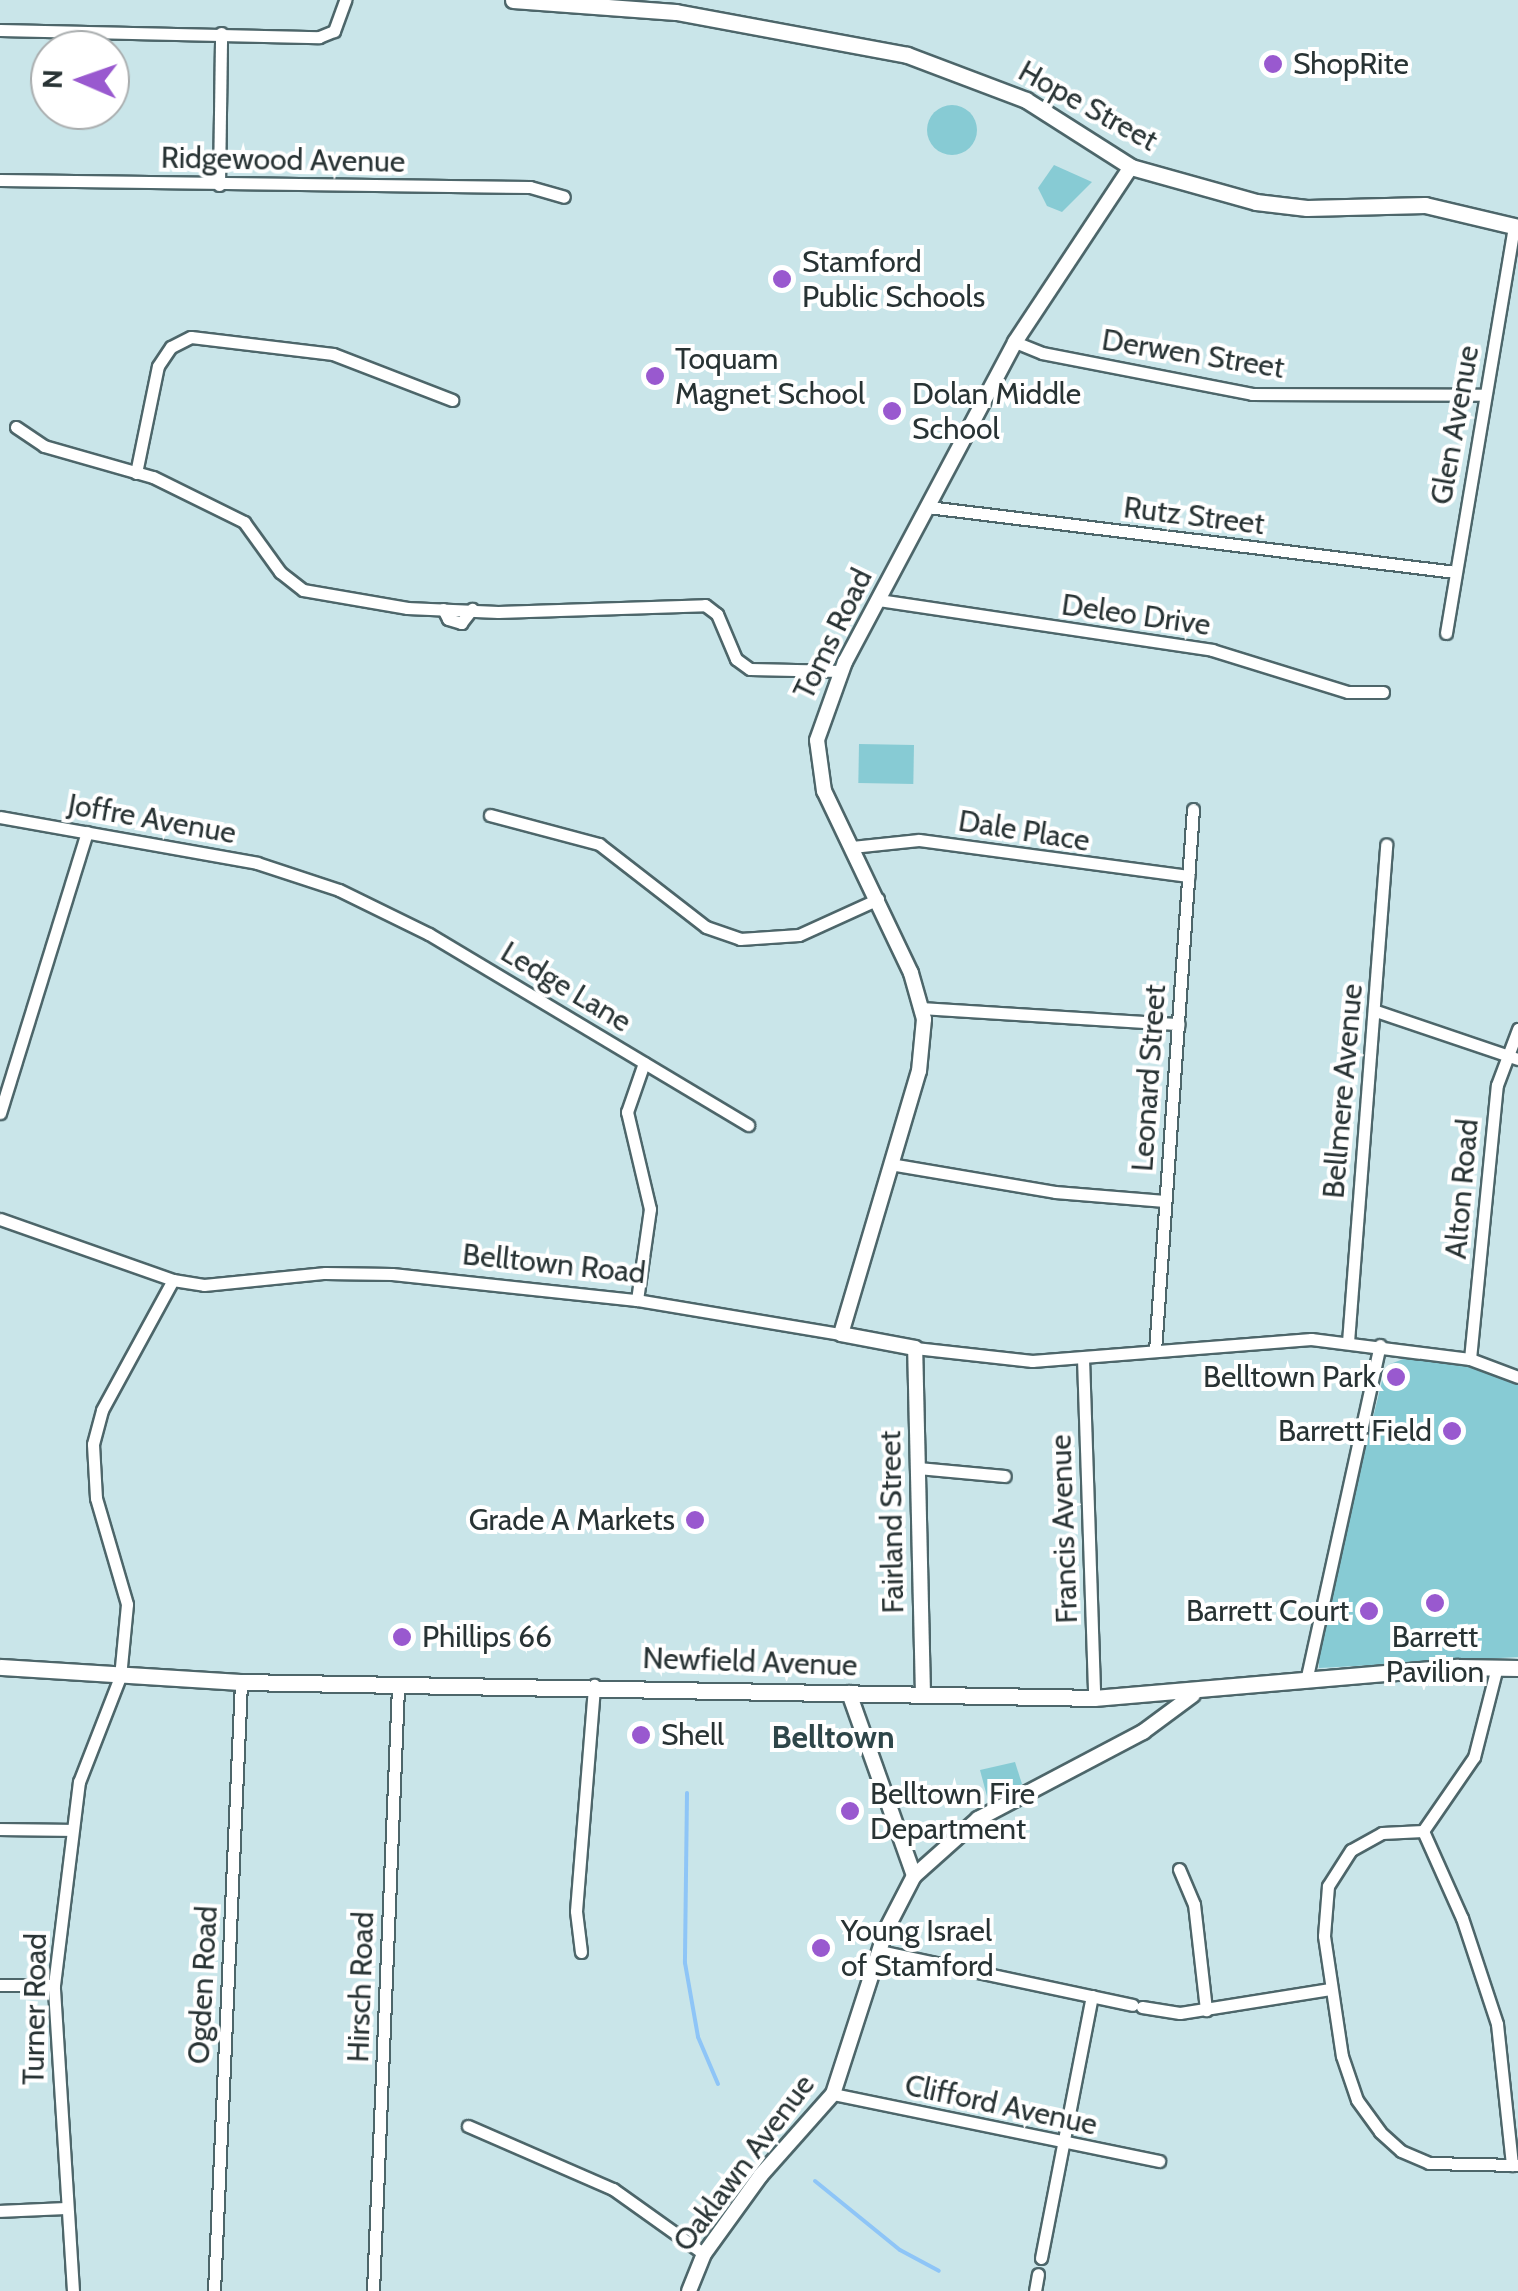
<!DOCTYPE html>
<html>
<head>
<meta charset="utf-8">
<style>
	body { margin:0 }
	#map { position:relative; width:1518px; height:2291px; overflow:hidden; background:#c9e5e9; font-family:Cabin,sans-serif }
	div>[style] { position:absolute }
	.green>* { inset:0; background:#87cbd4; transform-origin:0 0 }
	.round { border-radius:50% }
	.stream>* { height:4px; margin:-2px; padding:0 2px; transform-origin:2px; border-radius:2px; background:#8ec5f7 }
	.roads { filter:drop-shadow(2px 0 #4d666a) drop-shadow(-2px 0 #4d666a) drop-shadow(0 2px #4d666a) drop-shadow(0 -2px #4d666a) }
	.minor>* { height:11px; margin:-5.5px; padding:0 5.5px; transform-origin:5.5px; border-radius:5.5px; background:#fff }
	.tertiary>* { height:14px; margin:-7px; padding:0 7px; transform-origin:7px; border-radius:7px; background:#fff }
	.secondary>* { height:15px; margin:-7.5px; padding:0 7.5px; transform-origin:7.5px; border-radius:7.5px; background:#fff }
	.dots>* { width:28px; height:28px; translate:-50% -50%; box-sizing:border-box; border:5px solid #fff; border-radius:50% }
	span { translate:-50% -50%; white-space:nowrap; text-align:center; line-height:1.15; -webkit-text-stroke:8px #fff; paint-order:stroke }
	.poi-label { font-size:30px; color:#283334 }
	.left { translate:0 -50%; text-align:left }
	.right { translate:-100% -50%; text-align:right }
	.street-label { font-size:30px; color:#283334 }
	.neighbourhood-label { font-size:32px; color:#2e4649; font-weight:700 }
	.north { position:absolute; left:30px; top:30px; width:100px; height:100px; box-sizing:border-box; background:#fff; border:2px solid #a9adae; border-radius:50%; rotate:272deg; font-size:28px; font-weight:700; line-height:40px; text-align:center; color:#283334 }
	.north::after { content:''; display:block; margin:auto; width:35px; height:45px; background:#9959cf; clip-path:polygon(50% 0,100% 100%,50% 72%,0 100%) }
</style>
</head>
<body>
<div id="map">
	<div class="green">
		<div class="round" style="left:927px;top:105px;width:50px;height:50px"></div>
		<div style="clip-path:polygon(1054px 165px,1092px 182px,1062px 212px,1047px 206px,1038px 188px)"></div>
		<div style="left:859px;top:744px;width:55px;height:39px;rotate:1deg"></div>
		<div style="clip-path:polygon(1406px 1358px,1481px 1369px,1518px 1385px,1518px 1657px,1319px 1668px,1318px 1642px,1383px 1377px,1390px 1364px)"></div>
		<div style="clip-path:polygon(1015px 1762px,1022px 1784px,988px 1800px,980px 1770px)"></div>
	</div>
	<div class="stream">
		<div style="left:687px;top:1793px;width:170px;rotate:90.7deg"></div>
		<div style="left:685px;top:1963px;width:75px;rotate:80deg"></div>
		<div style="left:698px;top:2037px;width:51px;rotate:66.9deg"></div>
		<div style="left:815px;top:2181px;width:109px;rotate:39.1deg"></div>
		<div style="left:900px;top:2250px;width:44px;rotate:28.3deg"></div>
	</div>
	<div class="roads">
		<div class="minor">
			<div style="left:0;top:30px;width:319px;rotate:1.3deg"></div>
			<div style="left:319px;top:37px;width:16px;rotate:-22deg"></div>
			<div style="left:334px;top:31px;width:33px;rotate:-70deg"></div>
			<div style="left:0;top:180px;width:530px;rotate:0.76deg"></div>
			<div style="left:530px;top:187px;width:35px;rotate:16deg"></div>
			<div style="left:219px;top:185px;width:152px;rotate:-89.2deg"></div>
			<div style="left:1015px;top:342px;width:29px;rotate:22deg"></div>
			<div style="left:1042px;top:353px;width:214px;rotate:11deg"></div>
			<div style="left:1252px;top:394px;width:233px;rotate:0.2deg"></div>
			<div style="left:16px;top:427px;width:34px;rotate:34deg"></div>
			<div style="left:44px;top:446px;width:113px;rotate:15.9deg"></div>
			<div style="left:153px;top:477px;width:102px;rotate:26.3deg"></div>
			<div style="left:244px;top:522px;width:62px;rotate:54.2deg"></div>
			<div style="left:280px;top:572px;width:29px;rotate:38deg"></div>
			<div style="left:303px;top:590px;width:106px;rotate:9.8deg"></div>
			<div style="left:407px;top:608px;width:91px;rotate:2.5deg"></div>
			<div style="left:498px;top:612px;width:207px;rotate:-1.9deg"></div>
			<div style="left:705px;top:605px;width:15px;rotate:37deg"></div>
			<div style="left:717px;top:614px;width:49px;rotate:67.1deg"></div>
			<div style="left:736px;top:659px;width:17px;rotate:36deg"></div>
			<div style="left:750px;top:669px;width:91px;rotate:1.3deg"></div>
			<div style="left:136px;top:473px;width:109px;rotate:-78.4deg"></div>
			<div style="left:158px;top:366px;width:23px;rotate:-56deg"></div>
			<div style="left:171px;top:347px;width:22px;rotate:-27deg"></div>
			<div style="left:191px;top:337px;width:143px;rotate:6.8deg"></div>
			<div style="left:333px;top:354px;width:128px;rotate:21.1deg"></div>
			<div style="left:928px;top:507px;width:531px;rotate:7.03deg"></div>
			<div style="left:879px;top:600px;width:337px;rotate:8.5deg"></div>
			<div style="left:1212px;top:650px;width:142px;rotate:17.2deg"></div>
			<div style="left:1348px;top:692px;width:35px"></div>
			<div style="left:443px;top:609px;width:11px;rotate:63deg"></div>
			<div style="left:448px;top:619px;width:14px;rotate:17deg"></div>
			<div style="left:461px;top:623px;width:18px;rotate:-52deg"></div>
			<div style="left:1446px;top:633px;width:413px;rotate:-80.5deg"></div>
			<div style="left:490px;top:815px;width:113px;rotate:14.9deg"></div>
			<div style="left:599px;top:844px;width:135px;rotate:37.8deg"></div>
			<div style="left:706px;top:927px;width:36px;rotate:19deg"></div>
			<div style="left:740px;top:939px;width:59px;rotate:-3.9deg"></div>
			<div style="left:799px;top:935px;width:87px;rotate:-24.5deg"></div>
			<div style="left:0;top:817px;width:261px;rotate:10.1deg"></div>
			<div style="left:257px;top:863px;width:86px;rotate:18.2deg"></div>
			<div style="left:339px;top:890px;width:100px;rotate:26.1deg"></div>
			<div style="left:429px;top:934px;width:372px;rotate:30.9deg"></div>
			<div style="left:852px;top:847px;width:67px;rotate:-6deg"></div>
			<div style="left:919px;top:840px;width:272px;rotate:7.6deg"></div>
			<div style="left:922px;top:1008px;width:257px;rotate:3.6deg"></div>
			<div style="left:1376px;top:1011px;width:150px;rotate:18.7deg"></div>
			<div style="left:0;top:1113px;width:294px;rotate:-72.8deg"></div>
			<div style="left:890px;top:1164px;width:167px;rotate:9.6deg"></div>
			<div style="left:1055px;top:1192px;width:110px;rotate:4.7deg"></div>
			<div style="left:0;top:1219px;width:183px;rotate:19.4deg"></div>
			<div style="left:637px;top:1300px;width:92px;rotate:-81.9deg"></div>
			<div style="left:650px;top:1209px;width:100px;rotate:-103.3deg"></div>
			<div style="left:627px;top:1112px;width:52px;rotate:-70.9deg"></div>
			<div style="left:1348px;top:1342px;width:499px;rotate:-85.6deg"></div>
			<div style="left:915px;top:1348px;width:118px;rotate:6.3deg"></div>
			<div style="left:1032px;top:1361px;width:280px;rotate:-4.5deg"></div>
			<div style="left:1311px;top:1339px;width:160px;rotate:7.2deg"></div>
			<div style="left:1470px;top:1359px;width:51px;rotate:20.6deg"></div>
			<div style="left:1155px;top:1351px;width:543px;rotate:-85.99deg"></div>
			<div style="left:1083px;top:1358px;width:340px;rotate:88.1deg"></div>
			<div style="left:1470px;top:1359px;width:275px;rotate:-84.4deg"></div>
			<div style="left:1497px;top:1085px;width:60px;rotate:-69.4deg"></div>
			<div style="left:918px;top:1468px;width:87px;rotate:5.3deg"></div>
			<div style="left:1497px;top:1667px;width:93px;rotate:104.3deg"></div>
			<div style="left:1474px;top:1757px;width:90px;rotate:124.6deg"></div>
			<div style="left:1423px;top:1831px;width:41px;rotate:177.2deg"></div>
			<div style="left:1382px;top:1833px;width:35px;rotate:151deg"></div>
			<div style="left:1351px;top:1850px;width:43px;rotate:122.6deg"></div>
			<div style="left:1328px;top:1886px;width:50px;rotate:94.6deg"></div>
			<div style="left:1324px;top:1936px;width:121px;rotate:81.5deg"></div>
			<div style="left:1342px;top:2056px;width:46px;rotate:71.2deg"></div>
			<div style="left:1357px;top:2100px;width:39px;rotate:54deg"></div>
			<div style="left:1380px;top:2132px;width:28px;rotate:42deg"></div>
			<div style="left:1401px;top:2151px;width:30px;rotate:23deg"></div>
			<div style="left:1429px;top:2163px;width:89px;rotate:1.3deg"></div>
			<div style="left:1306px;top:1681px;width:344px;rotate:-77.6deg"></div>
			<div style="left:0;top:1829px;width:72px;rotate:0.8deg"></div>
			<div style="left:1423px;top:1831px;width:95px;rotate:65.9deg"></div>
			<div style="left:1462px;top:1918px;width:112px;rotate:71.7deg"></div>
			<div style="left:1497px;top:2024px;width:142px;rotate:83.9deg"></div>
			<div style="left:1179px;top:1869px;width:38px;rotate:67deg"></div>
			<div style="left:1194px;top:1904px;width:107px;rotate:83.5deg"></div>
			<div style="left:879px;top:1951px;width:259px;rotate:12deg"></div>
			<div style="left:581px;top:1952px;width:41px;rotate:-97deg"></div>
			<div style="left:576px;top:1911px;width:227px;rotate:-85.4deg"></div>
			<div style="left:0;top:1985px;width:54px"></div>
			<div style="left:1142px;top:2007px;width:38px;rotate:9deg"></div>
			<div style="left:1180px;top:2013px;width:152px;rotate:-9.1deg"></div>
			<div style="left:833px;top:2094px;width:333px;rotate:11.6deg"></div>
			<div style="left:468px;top:2126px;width:158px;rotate:23.5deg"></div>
			<div style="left:613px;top:2189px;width:112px;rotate:35.5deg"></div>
			<div style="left:0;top:2211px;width:66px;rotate:-2.6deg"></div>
			<div style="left:1041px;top:2258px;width:267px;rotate:-79deg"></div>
			<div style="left:73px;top:2291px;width:307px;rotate:-93.6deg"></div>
			<div style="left:54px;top:1985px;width:205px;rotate:-83deg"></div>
			<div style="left:79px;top:1782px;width:113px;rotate:-68.7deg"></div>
			<div style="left:120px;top:1677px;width:73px;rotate:-84.5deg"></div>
			<div style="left:127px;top:1604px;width:110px;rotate:-106.3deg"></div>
			<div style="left:96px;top:1498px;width:54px;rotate:-93.2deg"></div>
			<div style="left:93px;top:1444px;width:35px;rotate:-75deg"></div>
			<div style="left:102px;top:1410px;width:148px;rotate:-61.4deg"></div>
			<div style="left:173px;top:1280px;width:31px;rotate:9deg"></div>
			<div style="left:204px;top:1285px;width:122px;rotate:-5.7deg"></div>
			<div style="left:325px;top:1273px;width:67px;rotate:0.9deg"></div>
			<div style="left:392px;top:1274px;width:246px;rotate:6.1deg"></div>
			<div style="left:637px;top:1300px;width:207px;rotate:9.5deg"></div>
			<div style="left:214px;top:2291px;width:610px;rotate:-87.46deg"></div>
			<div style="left:373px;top:2291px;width:606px;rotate:-87.63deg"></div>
			<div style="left:1035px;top:2291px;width:17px;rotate:-80deg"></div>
		</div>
		<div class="tertiary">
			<div style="left:849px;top:1693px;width:194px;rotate:70.4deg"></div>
			<div style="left:923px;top:1695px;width:347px;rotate:-91.3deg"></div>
			<div style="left:915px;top:1348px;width:75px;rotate:-169.3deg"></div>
			<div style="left:841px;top:1334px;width:274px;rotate:-73.5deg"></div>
			<div style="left:919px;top:1071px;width:52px;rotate:-84.5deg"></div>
			<div style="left:924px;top:1019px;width:48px;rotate:-105.8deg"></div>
			<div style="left:911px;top:973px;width:202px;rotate:-115.5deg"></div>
			<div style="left:824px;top:791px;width:51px;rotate:-97.8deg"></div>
			<div style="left:817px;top:740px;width:83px;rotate:-70.3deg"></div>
			<div style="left:845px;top:662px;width:362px;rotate:-62deg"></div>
			<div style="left:1015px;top:342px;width:210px;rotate:-56.5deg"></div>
			<div style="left:689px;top:2291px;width:40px;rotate:-68deg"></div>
			<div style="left:704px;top:2254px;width:97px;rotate:-54.2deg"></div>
			<div style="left:761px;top:2175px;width:108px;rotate:-48.4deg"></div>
			<div style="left:833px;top:2094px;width:172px;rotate:-72.1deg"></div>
			<div style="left:886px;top:1930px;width:61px;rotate:-62.6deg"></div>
			<div style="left:914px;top:1876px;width:86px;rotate:-41.7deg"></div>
			<div style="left:978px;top:1819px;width:187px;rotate:-27.8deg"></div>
			<div style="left:1143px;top:1732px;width:62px;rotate:-36.5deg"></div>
		</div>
		<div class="secondary">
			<div style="left:513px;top:0;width:163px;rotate:4.2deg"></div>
			<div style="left:676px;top:12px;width:235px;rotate:10.5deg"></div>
			<div style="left:907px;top:55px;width:127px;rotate:20.7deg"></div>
			<div style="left:1026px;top:100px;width:125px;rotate:32.5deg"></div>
			<div style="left:1131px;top:167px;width:130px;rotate:15.6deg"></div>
			<div style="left:1256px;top:202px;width:51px;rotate:6.7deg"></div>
			<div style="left:1307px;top:208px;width:118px;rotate:-1.5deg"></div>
			<div style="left:1425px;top:205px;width:96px;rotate:13.3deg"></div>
			<div style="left:0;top:1667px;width:241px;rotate:3.6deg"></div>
			<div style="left:241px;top:1682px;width:853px;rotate:1.07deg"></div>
			<div style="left:1094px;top:1698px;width:365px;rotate:-4.9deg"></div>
			<div style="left:1458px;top:1667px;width:60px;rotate:1deg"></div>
		</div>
	</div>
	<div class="dots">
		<div style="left:1273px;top:64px;background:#9959cf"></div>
		<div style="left:782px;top:279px;background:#9959cf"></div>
		<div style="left:655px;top:376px;background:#9959cf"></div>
		<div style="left:892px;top:411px;background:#9959cf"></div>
		<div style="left:1396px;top:1377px;background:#9959cf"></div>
		<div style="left:1452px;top:1431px;background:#9959cf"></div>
		<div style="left:695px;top:1520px;background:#9959cf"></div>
		<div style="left:1435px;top:1603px;background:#9959cf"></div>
		<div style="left:1369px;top:1611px;background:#9959cf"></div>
		<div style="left:402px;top:1637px;background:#9959cf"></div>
		<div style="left:641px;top:1735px;background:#9959cf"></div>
		<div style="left:850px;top:1811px;background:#9959cf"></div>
		<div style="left:821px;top:1948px;background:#9959cf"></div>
	</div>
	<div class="poi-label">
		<span class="left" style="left:1293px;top:64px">ShopRite</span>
		<span class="left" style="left:802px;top:279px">Stamford<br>Public Schools</span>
		<span class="left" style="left:675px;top:376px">Toquam<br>Magnet School</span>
		<span class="left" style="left:912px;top:411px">Dolan Middle<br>School</span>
		<span class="right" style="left:1376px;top:1377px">Belltown Park</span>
		<span class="right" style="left:1432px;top:1431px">Barrett Field</span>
		<span class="right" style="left:675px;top:1520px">Grade A Markets</span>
		<span class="right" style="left:1349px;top:1611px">Barrett Court</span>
		<span class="left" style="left:422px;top:1637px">Phillips 66</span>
		<span style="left:1435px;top:1654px">Barrett<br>Pavilion</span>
		<span class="left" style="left:661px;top:1735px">Shell</span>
		<span class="left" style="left:870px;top:1811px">Belltown Fire<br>Department</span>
		<span class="left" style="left:841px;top:1948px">Young Israel<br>of Stamford</span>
	</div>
	<div class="street-label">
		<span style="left:1088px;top:106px;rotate:29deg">Hope Street</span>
		<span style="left:283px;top:160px;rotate:1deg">Ridgewood Avenue</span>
		<span style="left:1193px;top:354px;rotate:9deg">Derwen Street</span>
		<span style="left:1455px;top:425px;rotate:-80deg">Glen Avenue</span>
		<span style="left:1194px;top:516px;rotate:7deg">Rutz Street</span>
		<span style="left:1136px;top:615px;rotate:8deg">Deleo Drive</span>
		<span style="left:833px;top:634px;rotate:-64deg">Toms Road</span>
		<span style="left:152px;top:819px;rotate:10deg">Joffre Avenue</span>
		<span style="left:1024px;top:831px;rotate:9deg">Dale Place</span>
		<span style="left:566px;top:987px;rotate:31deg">Ledge Lane</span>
		<span style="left:1149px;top:1078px;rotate:-86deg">Leonard Street</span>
		<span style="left:1343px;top:1091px;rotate:-85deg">Bellmere Avenue</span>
		<span style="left:1462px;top:1189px;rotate:-85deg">Alton Road</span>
		<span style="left:554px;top:1264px;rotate:6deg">Belltown Road</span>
		<span style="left:892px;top:1522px;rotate:-91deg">Fairland Street</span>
		<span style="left:1064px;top:1529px;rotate:-92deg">Francis Avenue</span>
		<span style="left:750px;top:1662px;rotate:2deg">Newfield Avenue</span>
		<span style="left:203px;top:1985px;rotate:-87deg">Ogden Road</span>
		<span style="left:361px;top:1987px;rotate:-88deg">Hirsch Road</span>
		<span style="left:35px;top:2009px;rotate:-89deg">Turner Road</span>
		<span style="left:1001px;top:2105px;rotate:12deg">Clifford Avenue</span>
		<span style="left:744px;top:2163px;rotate:-53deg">Oaklawn Avenue</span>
	</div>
	<div class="neighbourhood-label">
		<span style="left:833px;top:1737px">Belltown</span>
	</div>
	<div class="north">N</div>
</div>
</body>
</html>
